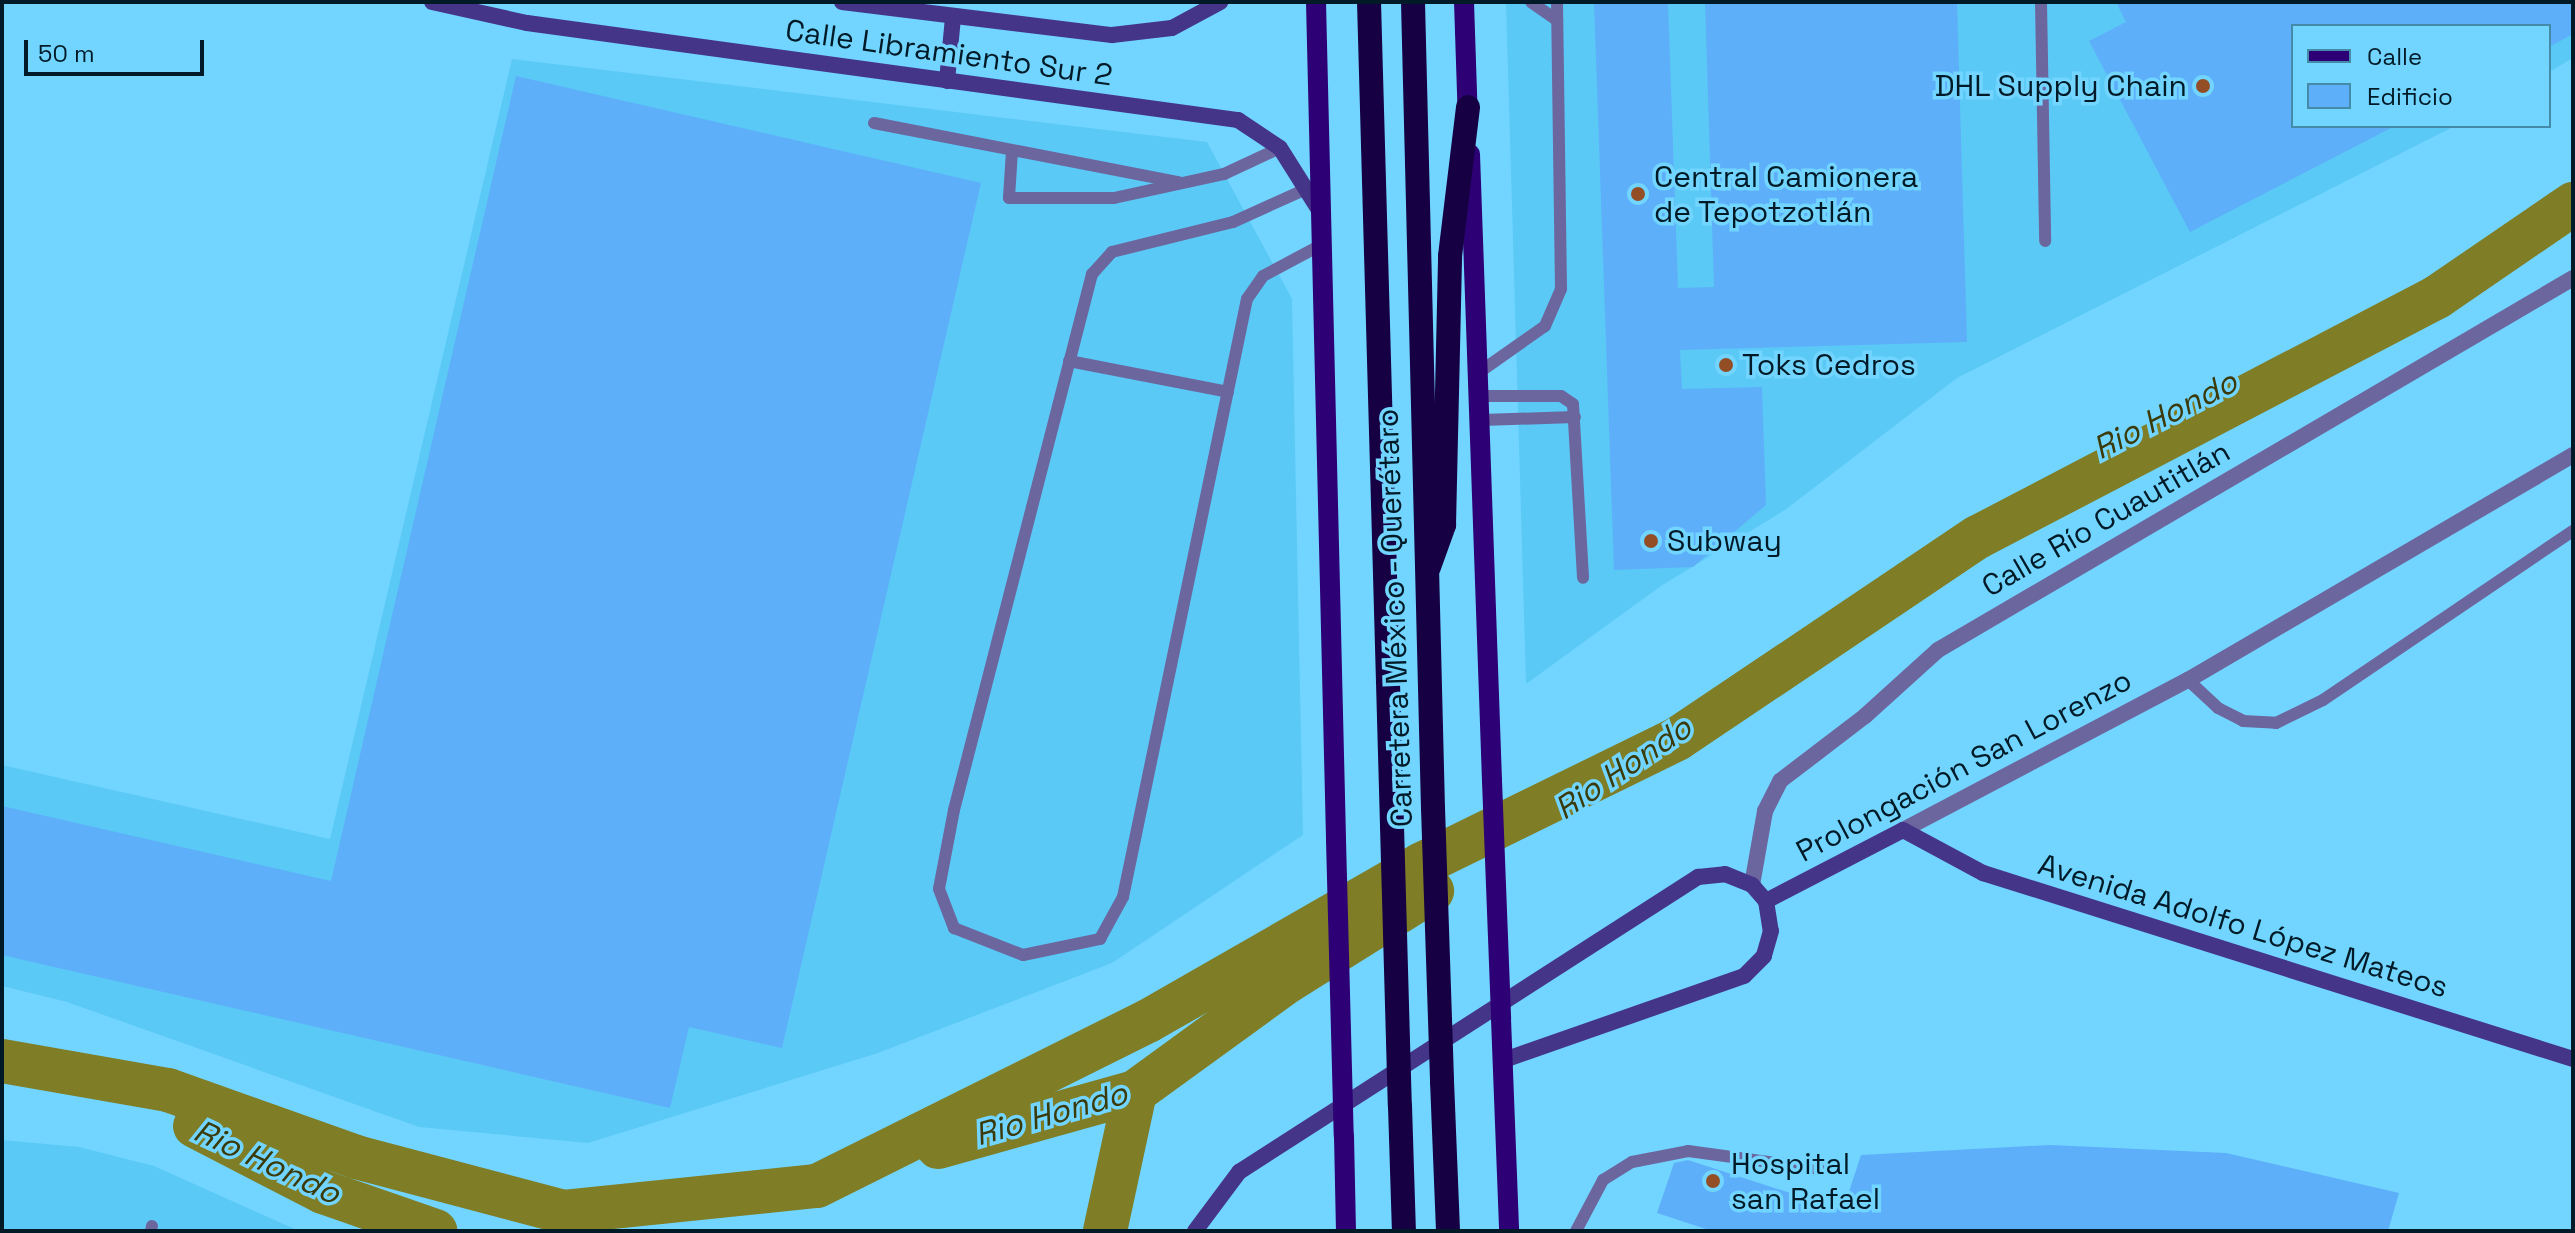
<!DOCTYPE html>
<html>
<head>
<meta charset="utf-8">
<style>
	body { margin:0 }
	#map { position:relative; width:2575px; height:1233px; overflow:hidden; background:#72d5ff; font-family:"Space Grotesk",sans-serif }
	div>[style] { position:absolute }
	.built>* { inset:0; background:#5bc9f6 }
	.river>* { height:44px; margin:-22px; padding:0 22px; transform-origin:22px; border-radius:22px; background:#7f7d25 }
	.building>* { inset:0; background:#5daff9 }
	.lane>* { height:12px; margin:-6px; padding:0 6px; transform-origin:6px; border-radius:6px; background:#6c669f }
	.street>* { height:16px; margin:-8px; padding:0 8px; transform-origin:8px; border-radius:8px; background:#6c669f }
	.secondary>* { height:16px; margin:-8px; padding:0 8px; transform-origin:8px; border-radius:8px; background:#453588 }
	.primary>* { height:20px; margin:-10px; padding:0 10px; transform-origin:10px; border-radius:10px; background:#2e0075 }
	.highway>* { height:24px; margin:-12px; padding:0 12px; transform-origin:12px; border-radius:12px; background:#160043 }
	.primary-bridge>* { height:20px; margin:-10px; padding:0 10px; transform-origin:10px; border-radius:10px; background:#2e0075 }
	.highway-bridge>* { height:24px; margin:-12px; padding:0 12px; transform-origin:12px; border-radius:12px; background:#160043 }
	.dots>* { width:22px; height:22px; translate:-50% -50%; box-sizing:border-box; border:4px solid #72d5ff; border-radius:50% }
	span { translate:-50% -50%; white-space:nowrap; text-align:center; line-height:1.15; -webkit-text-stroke:7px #72d5ff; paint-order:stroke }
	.street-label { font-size:30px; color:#001b27 }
	.poi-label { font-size:30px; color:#001b27 }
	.right { translate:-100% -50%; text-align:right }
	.left { translate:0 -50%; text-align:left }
	.water-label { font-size:32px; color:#3b3a09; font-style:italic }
	.frame { position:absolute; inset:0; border:4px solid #001b27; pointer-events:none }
	.legend { position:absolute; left:2291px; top:24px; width:260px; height:104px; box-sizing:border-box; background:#72d5ff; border:2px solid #448ba9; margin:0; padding:10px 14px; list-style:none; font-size:24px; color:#001b27 }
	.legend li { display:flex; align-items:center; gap:16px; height:40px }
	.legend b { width:40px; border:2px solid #448ba9 }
	.scale { position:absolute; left:24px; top:40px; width:180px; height:36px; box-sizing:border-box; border:4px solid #001b27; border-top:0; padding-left:10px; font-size:24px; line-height:28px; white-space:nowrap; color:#001b27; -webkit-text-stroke:6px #72d5ff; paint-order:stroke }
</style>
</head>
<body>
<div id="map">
	<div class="built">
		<div style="clip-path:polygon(1506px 2px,2573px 2px,2573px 58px,2549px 72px,2549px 26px,2293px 26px,2293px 126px,2455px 126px,1957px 378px,1785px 510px,1661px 586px,1526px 684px)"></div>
		<div style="clip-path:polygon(512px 59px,1207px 142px,1292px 299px,1303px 835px,1112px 963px,878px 1053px,588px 1143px,419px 1127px,67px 1002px,2px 986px,2px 765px,330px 839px)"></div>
		<div style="clip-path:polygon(2px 1140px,79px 1147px,154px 1166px,299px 1231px,2px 1231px)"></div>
	</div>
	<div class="river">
		<div style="left:2px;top:1061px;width:169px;rotate:9.9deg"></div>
		<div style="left:168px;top:1090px;width:200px;rotate:19.6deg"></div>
		<div style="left:356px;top:1157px;width:215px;rotate:14.8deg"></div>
		<div style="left:564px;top:1212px;width:254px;rotate:-5.9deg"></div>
		<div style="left:817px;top:1186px;width:370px;rotate:-26.5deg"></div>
		<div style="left:1148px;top:1021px;width:316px;rotate:-29.8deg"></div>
		<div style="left:1422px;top:864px;width:284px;rotate:-26.1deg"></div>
		<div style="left:1677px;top:739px;width:362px;rotate:-33.9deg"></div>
		<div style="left:1978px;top:537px;width:518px;rotate:-27.6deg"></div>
		<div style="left:2437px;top:297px;width:165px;rotate:-34.4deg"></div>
		<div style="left:195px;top:1126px;width:144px;rotate:27.3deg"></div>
		<div style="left:323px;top:1192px;width:119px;rotate:19.2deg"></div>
		<div style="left:938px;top:1147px;width:205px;rotate:-15.6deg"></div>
		<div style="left:1135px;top:1092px;width:189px;rotate:-36deg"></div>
		<div style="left:1288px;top:981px;width:170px;rotate:-32deg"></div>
		<div style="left:1105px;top:1231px;width:142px;rotate:-77.8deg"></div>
	</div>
	<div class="building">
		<div style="clip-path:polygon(1594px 2px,1668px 2px,1678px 288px,1714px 287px,1705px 2px,1957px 2px,1967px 342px,1680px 350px,1682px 389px,1762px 387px,1766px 505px,1693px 567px,1614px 570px)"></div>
		<div style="clip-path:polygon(2116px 2px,2573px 2px,2573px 34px,2549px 47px,2549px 26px,2293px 26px,2293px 126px,2395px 126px,2190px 232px,2089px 41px,2126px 22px)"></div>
		<div style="clip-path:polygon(516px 76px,981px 183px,782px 1048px,689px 1027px,670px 1108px,2px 955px,2px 806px,331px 881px)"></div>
		<div style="clip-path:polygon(2050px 1145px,2226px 1153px,2399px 1193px,2388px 1231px,1712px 1231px,1657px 1213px,1674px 1163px,1688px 1160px,1843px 1210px,1861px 1155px)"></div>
	</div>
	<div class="lane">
		<div style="left:1531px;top:2px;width:32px;rotate:35deg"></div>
		<div style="left:2041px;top:2px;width:239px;rotate:89deg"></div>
		<div style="left:874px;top:123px;width:310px;rotate:11deg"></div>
		<div style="left:1012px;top:151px;width:47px;rotate:93.7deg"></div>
		<div style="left:1009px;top:198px;width:105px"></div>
		<div style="left:1114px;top:198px;width:113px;rotate:-12.3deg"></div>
		<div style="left:1224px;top:174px;width:62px;rotate:-24.9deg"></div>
		<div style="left:1306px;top:189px;width:80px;rotate:155.7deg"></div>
		<div style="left:1233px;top:222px;width:125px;rotate:166.1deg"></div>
		<div style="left:1112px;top:252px;width:30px;rotate:132deg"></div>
		<div style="left:1092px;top:274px;width:553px;rotate:104.44deg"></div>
		<div style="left:954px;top:810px;width:80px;rotate:100.8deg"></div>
		<div style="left:939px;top:889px;width:42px;rotate:69deg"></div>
		<div style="left:954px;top:928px;width:74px;rotate:21.4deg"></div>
		<div style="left:1023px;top:955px;width:79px;rotate:-11.7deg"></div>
		<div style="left:1100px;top:939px;width:48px;rotate:-61.3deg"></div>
		<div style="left:1123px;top:897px;width:611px;rotate:-78.29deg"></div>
		<div style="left:1247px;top:299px;width:28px;rotate:-55deg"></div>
		<div style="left:1263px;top:276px;width:68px;rotate:-28.1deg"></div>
		<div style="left:1069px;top:361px;width:162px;rotate:11deg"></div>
		<div style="left:1481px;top:371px;width:78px;rotate:-35.1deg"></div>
		<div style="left:1545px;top:326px;width:40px;rotate:-66.6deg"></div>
		<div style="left:1561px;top:289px;width:287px;rotate:-90.8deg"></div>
		<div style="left:1481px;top:396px;width:80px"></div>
		<div style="left:1561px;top:396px;width:14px;rotate:34deg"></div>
		<div style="left:1573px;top:404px;width:174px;rotate:86.7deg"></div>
		<div style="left:1482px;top:420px;width:93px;rotate:-1.8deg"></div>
		<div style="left:2188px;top:680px;width:41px;rotate:43deg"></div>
		<div style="left:2218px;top:708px;width:28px;rotate:27deg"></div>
		<div style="left:2243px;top:721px;width:33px;rotate:3deg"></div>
		<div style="left:2276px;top:723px;width:52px;rotate:-26.1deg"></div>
		<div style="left:2323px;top:700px;width:302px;rotate:-34.1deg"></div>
		<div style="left:151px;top:1231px;width:5px;rotate:-79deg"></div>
		<div style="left:1576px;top:1231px;width:58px;rotate:-62.1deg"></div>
		<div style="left:1603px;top:1180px;width:34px;rotate:-32deg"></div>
		<div style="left:1632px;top:1162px;width:57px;rotate:-11.1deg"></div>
		<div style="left:1688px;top:1151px;width:134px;rotate:7.7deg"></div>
	</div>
	<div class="street">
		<div style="left:1903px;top:830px;width:322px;rotate:-27.8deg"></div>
		<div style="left:2188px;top:680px;width:446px;rotate:-30.3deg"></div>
		<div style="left:1752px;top:885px;width:75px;rotate:-80deg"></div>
		<div style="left:1765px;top:811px;width:34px;rotate:-63deg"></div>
		<div style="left:1780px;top:781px;width:107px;rotate:-37.4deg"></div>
		<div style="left:1865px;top:716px;width:98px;rotate:-42.1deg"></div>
		<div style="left:1938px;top:650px;width:736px;rotate:-30.36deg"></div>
	</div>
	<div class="secondary">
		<div style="left:432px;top:2px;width:97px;rotate:12.5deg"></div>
		<div style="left:527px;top:23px;width:718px;rotate:7.77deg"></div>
		<div style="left:1238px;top:120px;width:50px;rotate:33.7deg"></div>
		<div style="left:1280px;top:148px;width:77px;rotate:57.8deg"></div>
		<div style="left:842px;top:2px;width:272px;rotate:7deg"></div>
		<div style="left:1112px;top:35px;width:60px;rotate:-6.7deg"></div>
		<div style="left:1172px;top:28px;width:55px;rotate:-28.4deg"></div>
		<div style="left:947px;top:81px;width:63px;rotate:-84.6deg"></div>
		<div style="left:1766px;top:901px;width:154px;rotate:-27.4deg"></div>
		<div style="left:1903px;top:830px;width:91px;rotate:28.3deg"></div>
		<div style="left:1983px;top:873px;width:619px;rotate:17.5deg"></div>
		<div style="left:1195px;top:1231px;width:74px;rotate:-53.3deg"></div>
		<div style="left:1239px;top:1172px;width:546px;rotate:-32.73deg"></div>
		<div style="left:1698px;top:877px;width:27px;rotate:-6deg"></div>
		<div style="left:1725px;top:874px;width:29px;rotate:22deg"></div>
		<div style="left:1752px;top:885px;width:21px;rotate:49deg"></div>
		<div style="left:1766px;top:901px;width:30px;rotate:81deg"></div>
		<div style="left:1771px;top:931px;width:26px;rotate:106deg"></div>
		<div style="left:1764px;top:956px;width:28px;rotate:135deg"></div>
		<div style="left:1744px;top:976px;width:254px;rotate:160.7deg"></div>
	</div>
	<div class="primary">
		<div style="left:1316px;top:2px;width:838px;rotate:88.63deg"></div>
		<div style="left:1464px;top:2px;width:120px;rotate:88.1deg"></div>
		<div style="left:1470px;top:154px;width:627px;rotate:87.99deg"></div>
		<div style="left:1501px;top:1019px;width:212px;rotate:87.8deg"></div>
		<div style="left:1344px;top:1136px;width:95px;rotate:88.8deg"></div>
	</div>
	<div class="highway">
		<div style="left:1369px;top:2px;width:824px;rotate:88.4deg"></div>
		<div style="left:1413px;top:2px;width:806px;rotate:88.58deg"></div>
		<div style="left:1429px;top:567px;width:45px;rotate:-70.3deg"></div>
		<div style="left:1444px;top:525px;width:269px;rotate:-88.7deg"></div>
		<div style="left:1450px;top:256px;width:150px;rotate:-83.1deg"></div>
		<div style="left:1442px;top:1081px;width:150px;rotate:87.7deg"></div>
		<div style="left:1400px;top:1106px;width:125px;rotate:88.2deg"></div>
	</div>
	<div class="primary-bridge">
		<div style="left:1492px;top:781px;width:238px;rotate:87.8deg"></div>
		<div style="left:1336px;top:840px;width:296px;rotate:88.5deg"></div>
	</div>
	<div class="highway-bridge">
		<div style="left:1433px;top:808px;width:273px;rotate:88.1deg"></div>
		<div style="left:1392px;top:826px;width:280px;rotate:88.4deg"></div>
	</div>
	<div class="dots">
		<div style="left:2203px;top:86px;background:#944e26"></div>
		<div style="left:1638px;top:194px;background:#944e26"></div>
		<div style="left:1726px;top:365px;background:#944e26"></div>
		<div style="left:1651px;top:541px;background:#944e26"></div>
		<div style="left:1713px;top:1181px;background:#944e26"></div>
	</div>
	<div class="street-label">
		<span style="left:949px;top:53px;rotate:8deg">Calle Libramiento Sur 2</span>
		<span style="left:2106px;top:519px;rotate:-30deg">Calle Río Cuautitlán</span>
		<span style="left:1395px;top:618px;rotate:-92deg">Carretera México - Querétaro</span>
		<span style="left:1964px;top:766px;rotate:-28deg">Prolongación San Lorenzo</span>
		<span style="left:2243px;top:926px;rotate:17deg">Avenida Adolfo López Mateos</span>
	</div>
	<div class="poi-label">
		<span class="right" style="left:2187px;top:86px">DHL Supply Chain</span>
		<span class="left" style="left:1654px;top:194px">Central Camionera<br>de Tepotzotlán</span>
		<span class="left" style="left:1742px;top:365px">Toks Cedros</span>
		<span class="left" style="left:1667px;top:541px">Subway</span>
		<span class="left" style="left:1731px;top:1181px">Hospital<br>san Rafael</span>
	</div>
	<div class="water-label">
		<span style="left:2165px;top:415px;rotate:-27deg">Rio Hondo</span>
		<span style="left:1623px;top:768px;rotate:-34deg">Rio Hondo</span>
		<span style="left:1051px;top:1114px;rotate:-16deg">Rio Hondo</span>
		<span style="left:267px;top:1162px;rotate:25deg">Rio Hondo</span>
	</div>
	<div class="frame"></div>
	<ul class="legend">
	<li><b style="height:10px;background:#2e0075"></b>Calle</li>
	<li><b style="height:22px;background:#5daff9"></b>Edificio</li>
	</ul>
	<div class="scale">50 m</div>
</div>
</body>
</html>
